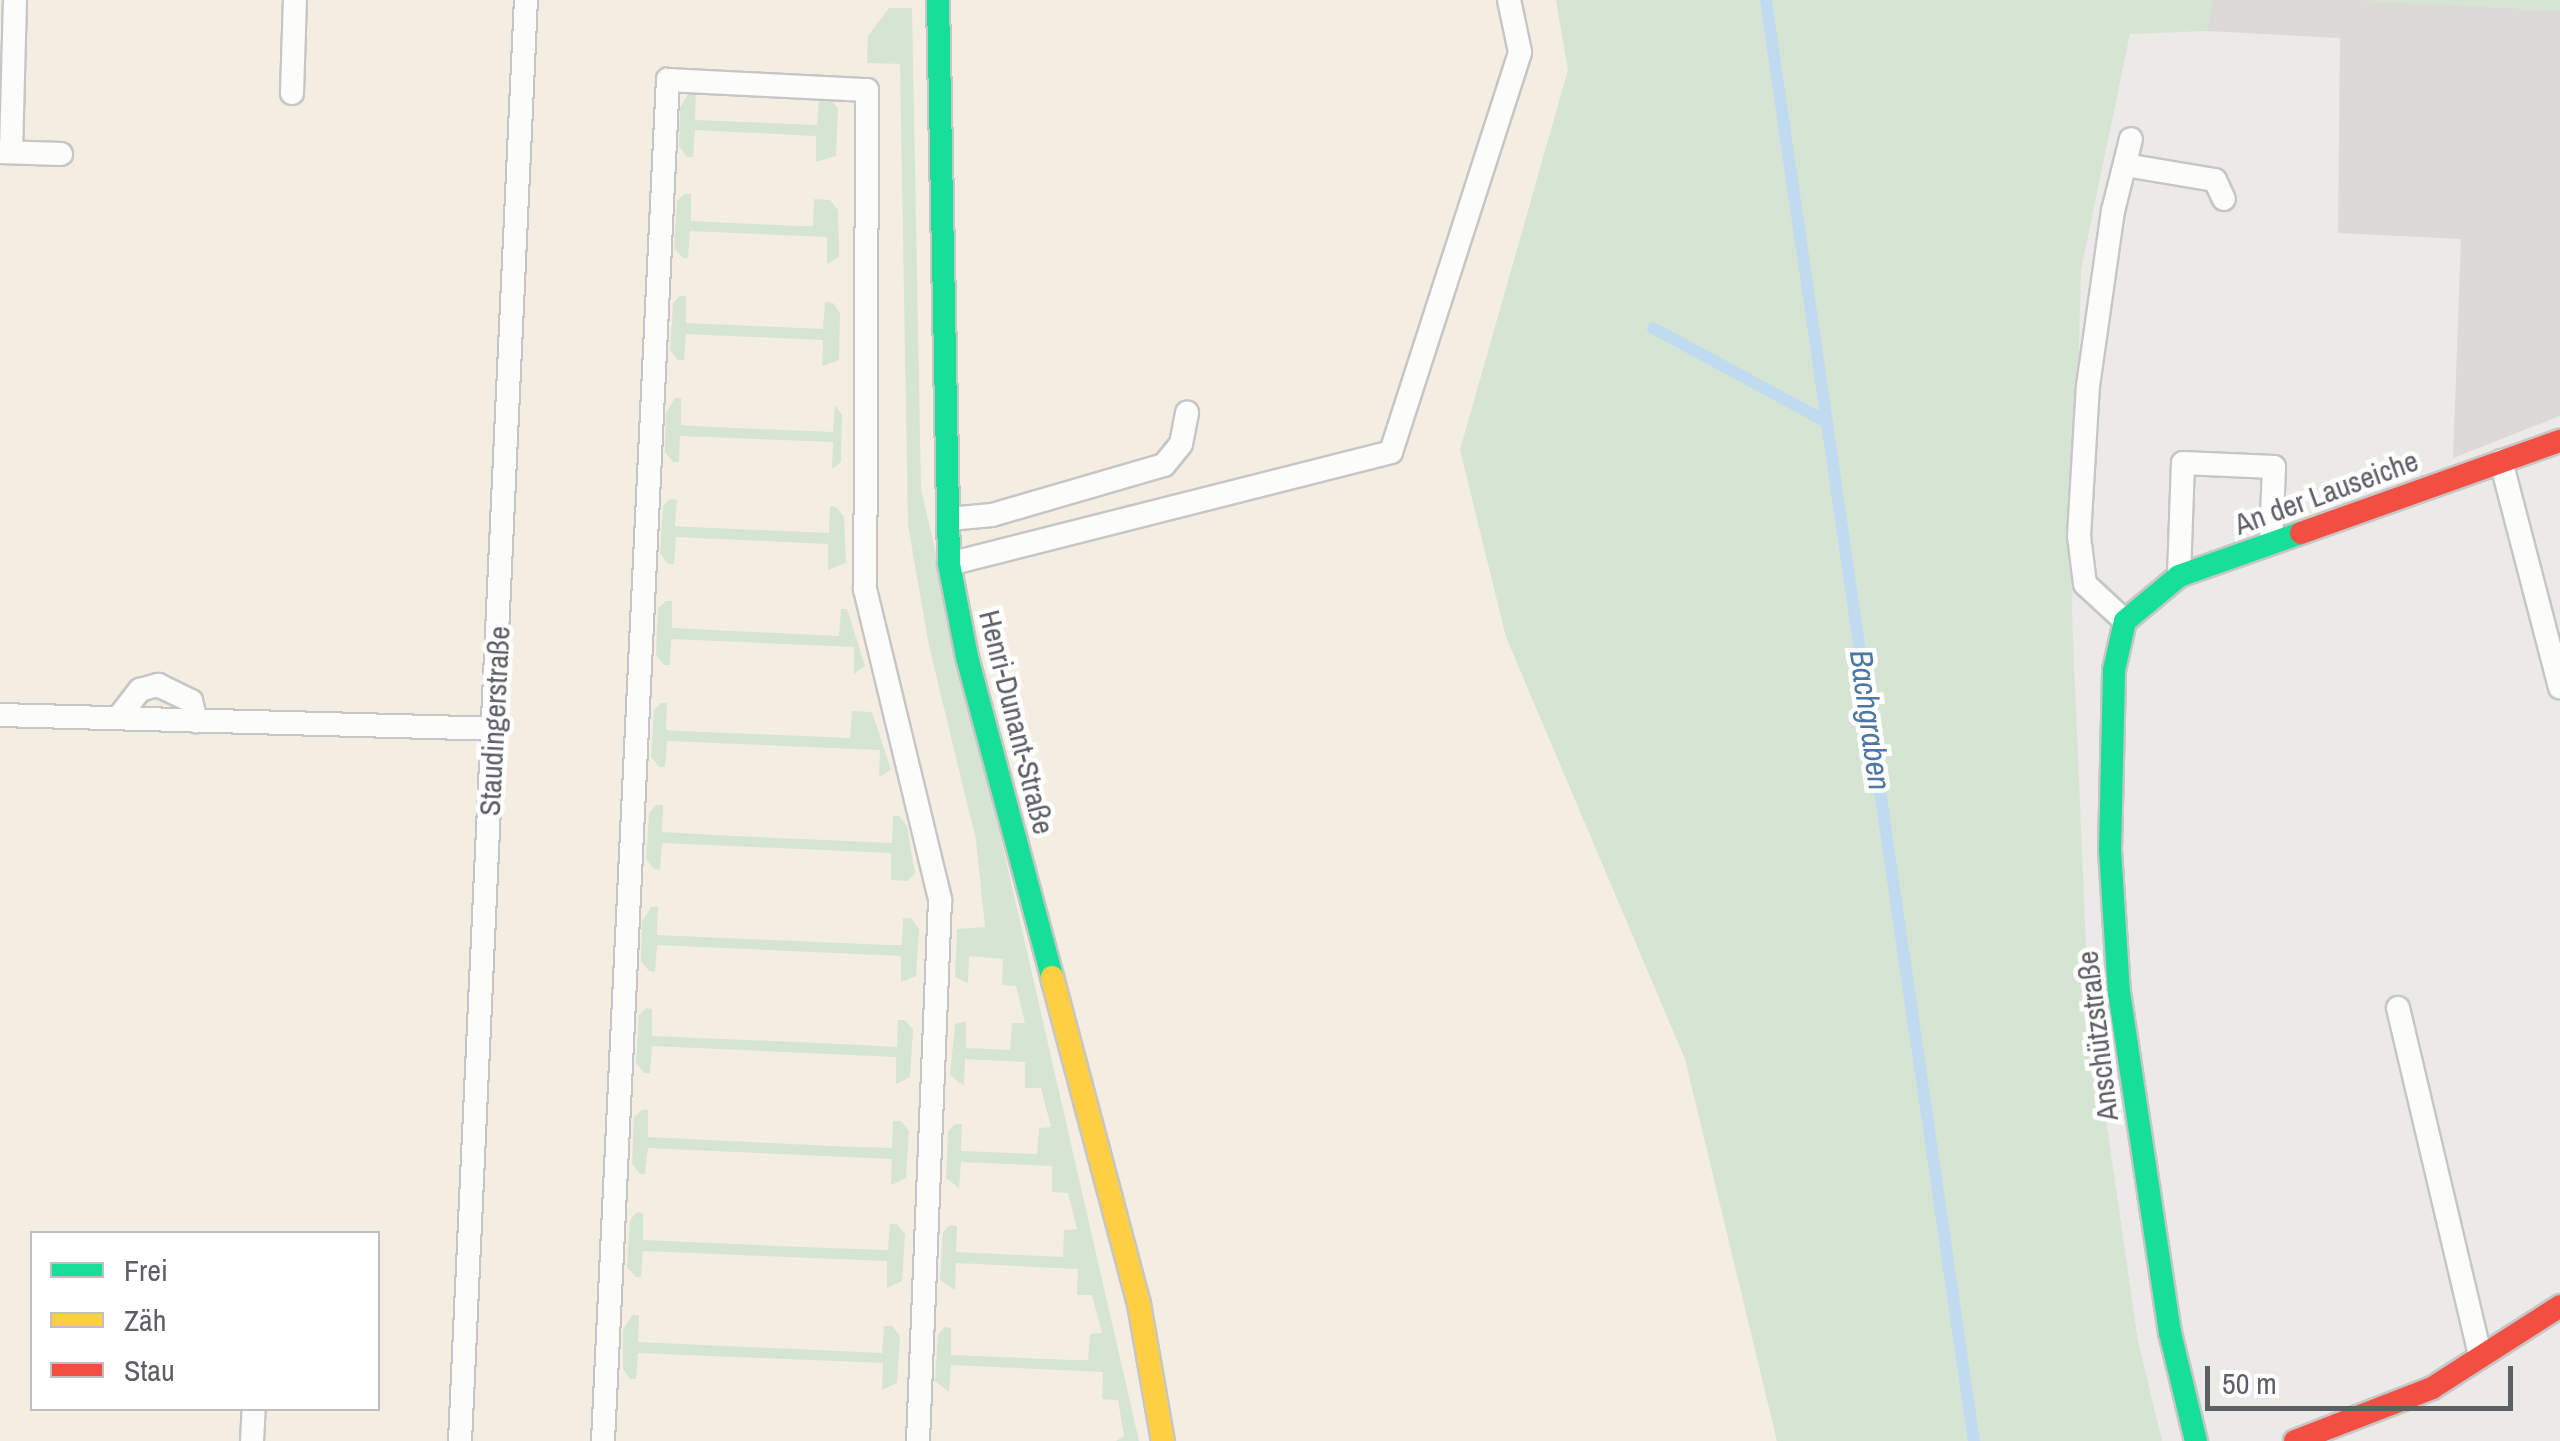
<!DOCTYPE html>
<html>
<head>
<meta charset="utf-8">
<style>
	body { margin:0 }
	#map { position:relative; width:2560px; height:1441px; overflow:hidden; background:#ebeae6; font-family:"Archivo Narrow",sans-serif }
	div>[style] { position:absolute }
	.commercial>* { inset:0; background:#f3eee1 }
	.education>* { inset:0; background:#dcdad6 }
	.green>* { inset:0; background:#d6e5d3 }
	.stream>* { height:12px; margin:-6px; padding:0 6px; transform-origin:6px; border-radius:6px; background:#c0dbef }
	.roads { filter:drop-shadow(2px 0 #c7c6c6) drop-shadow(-2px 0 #c7c6c6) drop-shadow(0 2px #c7c6c6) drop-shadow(0 -2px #c7c6c6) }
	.lane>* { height:22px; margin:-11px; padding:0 11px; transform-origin:11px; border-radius:11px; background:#fcfcfb }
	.fast>* { height:22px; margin:-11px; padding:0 11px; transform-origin:11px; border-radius:11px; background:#16e098 }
	.slow>* { height:22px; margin:-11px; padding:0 11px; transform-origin:11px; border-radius:11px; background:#ffcf43 }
	.jam>* { height:22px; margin:-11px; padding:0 11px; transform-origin:11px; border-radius:11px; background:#f24e42 }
	span { translate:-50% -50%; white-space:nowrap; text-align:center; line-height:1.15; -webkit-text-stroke:9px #fff; paint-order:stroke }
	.street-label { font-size:30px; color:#5c5f63 }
	.water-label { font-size:32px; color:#4d78a3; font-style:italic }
	.legend { position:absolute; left:30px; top:1231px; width:350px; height:180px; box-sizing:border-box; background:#fff; border:2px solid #bebfc1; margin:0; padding:12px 18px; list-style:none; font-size:30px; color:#5c5f63 }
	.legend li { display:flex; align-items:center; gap:20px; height:50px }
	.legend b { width:50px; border:2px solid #bebfc1 }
	.scale { position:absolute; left:2205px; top:1366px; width:308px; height:45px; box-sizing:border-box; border:5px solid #5c5f63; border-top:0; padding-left:12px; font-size:30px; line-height:35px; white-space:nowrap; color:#5c5f63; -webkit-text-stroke:8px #fff; paint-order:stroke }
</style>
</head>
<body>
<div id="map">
	<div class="commercial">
		<div style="clip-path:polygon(evenodd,0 0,1556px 0,1568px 70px,1460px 450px,1506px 637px,1685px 1059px,1777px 1441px,0 1441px,0 0,32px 1234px,378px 1234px,378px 1408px,32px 1408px,32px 1234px)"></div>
	</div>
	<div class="education">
		<div style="clip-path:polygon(2212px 0,2560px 0,2560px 416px,2453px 458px,2461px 239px,2338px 233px,2340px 38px,2207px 31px)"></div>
	</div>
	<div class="green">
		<div style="clip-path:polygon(1556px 0,2212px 0,2207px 31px,2130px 34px,2081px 270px,2072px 613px,2088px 995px,2138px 1341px,2162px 1441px,1777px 1441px,1685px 1059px,1506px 637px,1460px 450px,1568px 70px)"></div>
		<div style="clip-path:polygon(2356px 0,2560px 0,2560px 11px)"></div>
		<div style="clip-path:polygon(889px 8px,912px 8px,921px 489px,1139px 1441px,1116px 1441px,1124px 1436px,1118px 1400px,1102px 1399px,1103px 1372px,951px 1365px,949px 1392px,935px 1381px,938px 1334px,945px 1327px,951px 1328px,951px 1355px,1073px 1360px,1088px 1360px,1090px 1334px,1102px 1333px,1092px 1295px,1077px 1295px,1078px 1269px,956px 1263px,955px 1290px,940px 1280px,943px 1232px,950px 1225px,957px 1226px,956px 1252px,1063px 1257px,1064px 1230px,1077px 1229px,1068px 1193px,1052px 1192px,1052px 1166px,961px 1162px,959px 1188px,946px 1178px,948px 1131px,955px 1124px,962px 1124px,961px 1151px,1037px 1154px,1039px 1128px,1051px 1127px,1041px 1088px,1025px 1088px,1025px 1062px,965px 1059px,964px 1086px,950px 1075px,955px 1024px,966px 1021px,966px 1048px,1010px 1050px,1012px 1023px,1025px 1023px,1016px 986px,1002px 985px,1003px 959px,969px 956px,968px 983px,955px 977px,957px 929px,985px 927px,976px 840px,929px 646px,908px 525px,900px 64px,867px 63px,868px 36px)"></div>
		<div style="clip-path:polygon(689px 92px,696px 92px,695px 120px,817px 125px,819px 98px,830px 99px,838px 109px,836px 156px,816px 162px,816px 136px,695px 130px,693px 157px,687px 157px,679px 146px,680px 108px)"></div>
		<div style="clip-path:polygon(684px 194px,691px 194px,691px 221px,797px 226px,813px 226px,814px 199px,830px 200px,838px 210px,839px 257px,827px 264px,827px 237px,690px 231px,688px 258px,683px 258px,674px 248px,677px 201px)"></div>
		<div style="clip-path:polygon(680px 296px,686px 296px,686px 323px,732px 325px,823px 329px,825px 302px,833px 303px,840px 313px,839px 360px,822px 366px,823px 340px,686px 334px,684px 360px,678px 360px,670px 350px,673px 303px)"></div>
		<div style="clip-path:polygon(675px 398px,681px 398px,681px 425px,711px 427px,833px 432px,835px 405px,842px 415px,841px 462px,832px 469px,833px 442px,680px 436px,679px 462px,673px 462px,665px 452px,666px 413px)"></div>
		<div style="clip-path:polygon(670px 499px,677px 500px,675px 526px,691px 527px,829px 533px,830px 506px,836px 507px,844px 517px,846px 563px,828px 570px,828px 544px,676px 537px,674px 564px,668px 564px,660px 553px,663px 506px)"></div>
		<div style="clip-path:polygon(666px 601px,672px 601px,672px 628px,839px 636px,841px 609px,847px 609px,865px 666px,854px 674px,854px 647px,671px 639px,670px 665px,664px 665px,656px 655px,658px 608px)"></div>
		<div style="clip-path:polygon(661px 703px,667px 703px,666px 730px,682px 731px,850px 738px,852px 711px,872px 712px,891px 770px,879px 777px,880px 750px,667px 741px,665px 767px,659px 767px,651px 757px,654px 710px)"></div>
		<div style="clip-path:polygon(656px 805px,663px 805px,662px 832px,754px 837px,892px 843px,893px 816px,899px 816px,907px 826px,915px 873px,908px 881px,891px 880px,891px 853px,662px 843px,660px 870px,654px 869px,646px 859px,649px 813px)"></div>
		<div style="clip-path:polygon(651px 907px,658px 907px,657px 935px,887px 945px,902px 945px,903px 918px,911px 918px,919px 929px,916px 976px,901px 982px,901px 956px,657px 945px,655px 972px,649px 971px,641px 961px,642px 922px)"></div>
		<div style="clip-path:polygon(646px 1008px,652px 1009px,652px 1036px,820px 1043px,897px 1047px,898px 1020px,905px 1020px,913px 1030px,910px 1077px,896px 1084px,896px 1057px,652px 1046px,650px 1073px,644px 1073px,636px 1063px,639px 1015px)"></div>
		<div style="clip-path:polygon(642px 1110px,648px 1110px,648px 1137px,831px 1146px,892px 1148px,893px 1121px,901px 1121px,909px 1131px,906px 1178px,891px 1185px,892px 1159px,648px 1148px,645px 1174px,640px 1174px,632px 1164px,634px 1117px)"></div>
		<div style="clip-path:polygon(637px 1212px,643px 1213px,643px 1240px,827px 1248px,888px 1250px,890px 1224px,897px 1224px,905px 1234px,902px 1281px,887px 1288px,887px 1261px,643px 1251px,641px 1277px,636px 1277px,627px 1267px,630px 1220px)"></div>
		<div style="clip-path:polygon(632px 1315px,639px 1315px,638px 1342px,882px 1353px,884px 1326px,892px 1326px,900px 1336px,897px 1383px,882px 1390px,883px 1363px,638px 1353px,636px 1379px,630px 1379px,623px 1369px,623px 1330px)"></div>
	</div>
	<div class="stream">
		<div style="left:1766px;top:0;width:1456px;rotate:81.79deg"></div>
		<div style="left:1653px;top:328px;width:196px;rotate:28.4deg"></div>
	</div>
	<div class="roads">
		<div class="lane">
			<div style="left:292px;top:93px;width:93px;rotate:-88.2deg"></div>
			<div style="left:0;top:152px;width:61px;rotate:1.9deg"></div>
			<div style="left:11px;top:152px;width:152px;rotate:-88.5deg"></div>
			<div style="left:2125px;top:165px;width:91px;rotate:9.5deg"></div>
			<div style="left:2215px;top:180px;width:21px;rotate:65deg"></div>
			<div style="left:2501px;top:461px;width:234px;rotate:75.4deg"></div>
			<div style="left:949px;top:519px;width:43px;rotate:-5.3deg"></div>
			<div style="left:992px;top:515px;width:179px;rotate:-16.2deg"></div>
			<div style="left:1164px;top:465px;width:27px;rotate:-51deg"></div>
			<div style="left:1181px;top:444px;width:32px;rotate:-79deg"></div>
			<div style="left:949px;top:564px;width:456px;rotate:-14.2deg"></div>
			<div style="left:1391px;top:452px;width:420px;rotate:-72.1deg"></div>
			<div style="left:1520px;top:52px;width:53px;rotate:-101.9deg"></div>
			<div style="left:2179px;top:576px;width:113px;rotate:-88deg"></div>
			<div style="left:2183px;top:463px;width:91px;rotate:2.5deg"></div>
			<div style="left:2274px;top:467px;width:76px;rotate:92.3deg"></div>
			<div style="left:2125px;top:621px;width:54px;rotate:-137.2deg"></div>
			<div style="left:2085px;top:584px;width:48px;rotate:-97.1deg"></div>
			<div style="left:2079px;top:536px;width:150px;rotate:-86.6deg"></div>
			<div style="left:2088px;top:386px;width:177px;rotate:-81.9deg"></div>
			<div style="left:2113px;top:211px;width:74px;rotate:-76deg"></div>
			<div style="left:0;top:715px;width:493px;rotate:1.6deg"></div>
			<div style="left:118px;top:718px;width:36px;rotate:-52deg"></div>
			<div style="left:140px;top:690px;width:19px;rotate:-16deg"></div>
			<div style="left:158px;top:685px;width:37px;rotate:26deg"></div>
			<div style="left:191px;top:701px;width:21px;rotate:76deg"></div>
			<div style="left:2398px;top:1008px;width:357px;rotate:76.7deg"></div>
			<div style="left:252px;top:1441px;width:33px;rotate:-87deg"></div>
			<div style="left:460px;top:1441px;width:1443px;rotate:-87.38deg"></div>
			<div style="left:603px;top:1441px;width:1363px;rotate:-87.27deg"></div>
			<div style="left:668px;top:80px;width:199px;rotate:2.9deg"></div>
			<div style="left:867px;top:90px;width:499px;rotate:90.2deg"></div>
			<div style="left:865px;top:589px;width:320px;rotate:76.4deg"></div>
			<div style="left:940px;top:900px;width:541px;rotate:92.33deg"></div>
		</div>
		<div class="fast">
			<div style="left:938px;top:0;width:564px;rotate:88.88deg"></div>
			<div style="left:949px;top:564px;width:95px;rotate:79deg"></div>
			<div style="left:967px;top:657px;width:331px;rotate:75.1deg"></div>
			<div style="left:2196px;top:1441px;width:111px;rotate:-103.5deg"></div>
			<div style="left:2170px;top:1333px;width:344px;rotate:-98.5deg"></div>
			<div style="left:2119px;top:993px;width:143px;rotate:-93.6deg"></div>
			<div style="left:2110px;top:850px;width:180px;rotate:-88.7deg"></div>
			<div style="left:2114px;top:670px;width:50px;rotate:-77.3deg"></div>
			<div style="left:2125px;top:621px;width:70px;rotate:-39.8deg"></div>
			<div style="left:2179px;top:576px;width:129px;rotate:-19.4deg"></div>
		</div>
		<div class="slow">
			<div style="left:1052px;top:977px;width:338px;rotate:75.1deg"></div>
			<div style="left:1139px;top:1304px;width:139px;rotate:80.1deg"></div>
		</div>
		<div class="jam">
			<div style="left:2301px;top:533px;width:275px;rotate:-19.6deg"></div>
			<div style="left:2295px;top:1441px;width:147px;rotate:-21.1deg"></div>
			<div style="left:2432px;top:1388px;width:152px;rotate:-32.6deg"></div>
		</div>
	</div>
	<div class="street-label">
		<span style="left:2326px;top:492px;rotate:-20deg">An der Lauseiche</span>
		<span style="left:494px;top:721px;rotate:-87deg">Staudingerstraße</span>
		<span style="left:1017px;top:722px;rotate:76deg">Henri-Dunant-Straße</span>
		<span style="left:2097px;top:1036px;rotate:-97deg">Anschützstraße</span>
	</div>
	<div class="water-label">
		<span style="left:1870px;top:720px;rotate:82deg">Bachgraben</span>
	</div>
	<ul class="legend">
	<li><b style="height:12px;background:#16e098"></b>Frei</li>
	<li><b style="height:12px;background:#ffcf43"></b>Zäh</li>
	<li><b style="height:12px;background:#f24e42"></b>Stau</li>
	</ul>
	<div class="scale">50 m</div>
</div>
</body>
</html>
